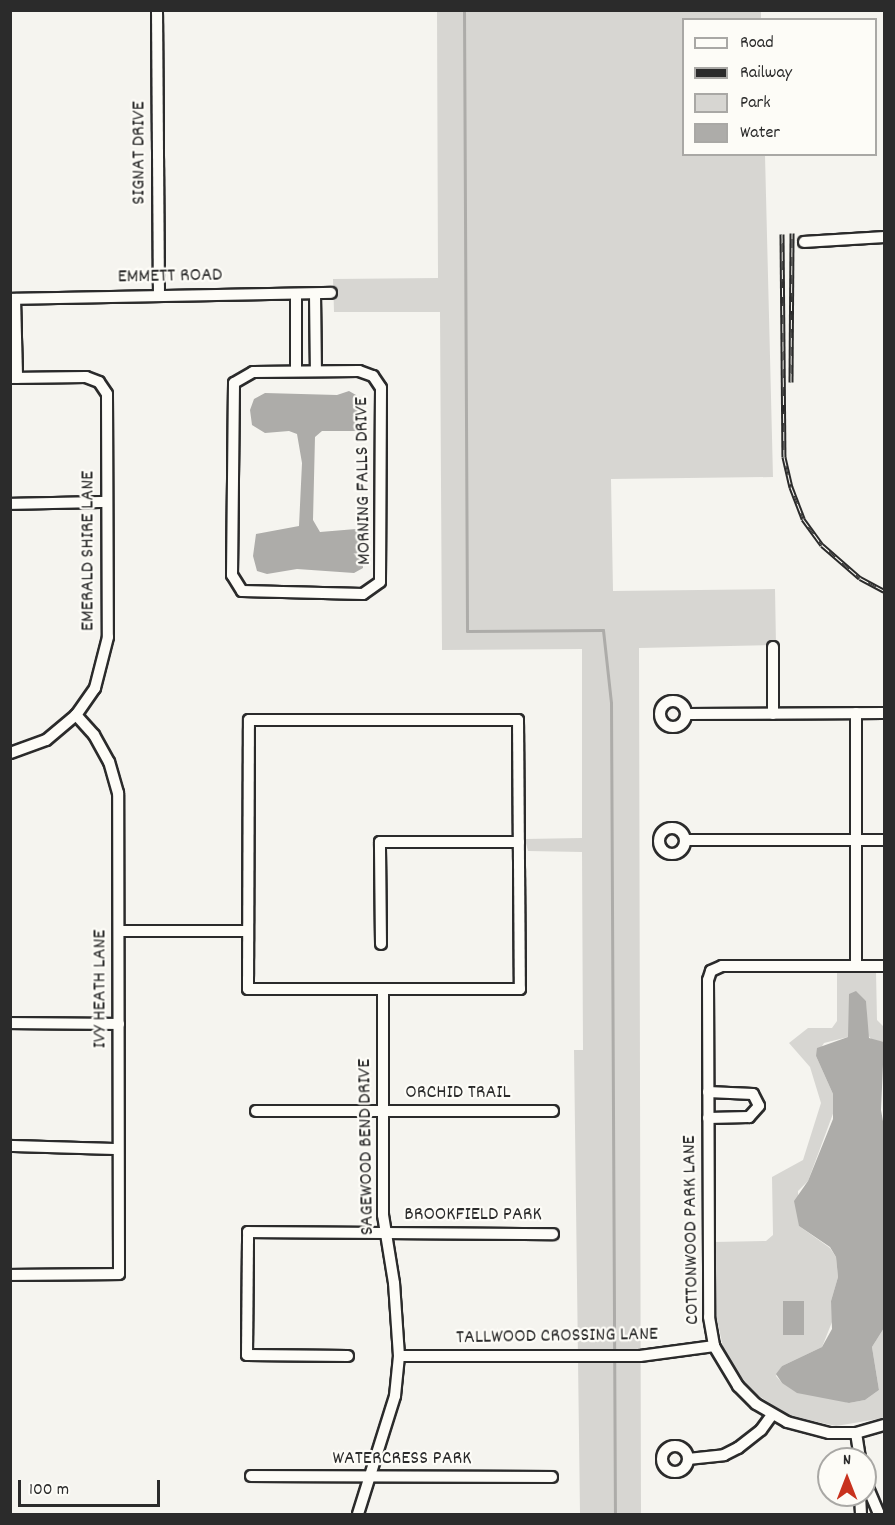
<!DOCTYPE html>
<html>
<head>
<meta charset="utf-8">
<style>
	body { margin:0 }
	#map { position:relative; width:895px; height:1525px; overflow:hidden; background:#f5f4ef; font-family:Dekko,sans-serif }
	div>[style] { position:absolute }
	.green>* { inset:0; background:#d7d6d2 }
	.water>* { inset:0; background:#adaca9; transform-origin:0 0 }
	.stream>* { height:3px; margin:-1.5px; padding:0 1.5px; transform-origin:1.5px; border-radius:1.5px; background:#adaca9 }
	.roads { filter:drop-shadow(2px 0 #2b2b2b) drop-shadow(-2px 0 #2b2b2b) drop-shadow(0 2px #2b2b2b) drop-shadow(0 -2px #2b2b2b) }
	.street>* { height:10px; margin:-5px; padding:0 5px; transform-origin:5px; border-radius:5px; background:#fdfcf7 }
	.street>.ring { margin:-5px; padding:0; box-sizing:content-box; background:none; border:10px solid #fdfcf7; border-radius:50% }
	.rail>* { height:5px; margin-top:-2.5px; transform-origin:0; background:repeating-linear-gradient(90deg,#fdfcf7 0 9px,#2b2b2b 0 18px); box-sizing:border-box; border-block:2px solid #2b2b2b }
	span { translate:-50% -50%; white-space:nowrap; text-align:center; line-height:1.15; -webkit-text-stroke:4.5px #fdfcf7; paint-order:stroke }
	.street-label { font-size:20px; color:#2b2b2b }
	.frame { position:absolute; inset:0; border:12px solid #2b2b2b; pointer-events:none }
	.legend { position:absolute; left:682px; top:18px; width:195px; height:138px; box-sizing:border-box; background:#fdfcf7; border:2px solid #a9a8a5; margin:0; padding:8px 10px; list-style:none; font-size:18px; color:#2b2b2b }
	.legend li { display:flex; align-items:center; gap:12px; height:30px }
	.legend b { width:30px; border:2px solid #a9a8a5 }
	.north { position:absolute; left:817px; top:1447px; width:60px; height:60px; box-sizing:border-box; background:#fdfcf7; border:2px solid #a9a8a5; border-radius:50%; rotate:0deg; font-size:16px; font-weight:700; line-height:24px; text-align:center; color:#2b2b2b }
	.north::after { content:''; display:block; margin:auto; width:21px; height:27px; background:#c8321e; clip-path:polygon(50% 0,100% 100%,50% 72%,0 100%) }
	.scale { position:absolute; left:18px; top:1480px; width:142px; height:27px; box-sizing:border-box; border:3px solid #2b2b2b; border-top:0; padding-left:8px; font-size:18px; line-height:21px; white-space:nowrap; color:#2b2b2b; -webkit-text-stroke:4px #fdfcf7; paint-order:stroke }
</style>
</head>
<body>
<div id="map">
	<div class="green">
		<div style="clip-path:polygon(437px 11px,761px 11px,761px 19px,684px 20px,684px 154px,765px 155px,773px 477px,611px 479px,613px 591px,775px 589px,776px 645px,639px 648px,641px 1514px,580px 1514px,574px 1050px,583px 1050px,582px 852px,528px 851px,525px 839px,582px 838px,582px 649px,442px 650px,440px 312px,334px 312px,333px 279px,438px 278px)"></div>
		<div style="clip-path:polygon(837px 970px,876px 971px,877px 1020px,884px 1027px,884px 1042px,872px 1040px,867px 1034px,866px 1000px,848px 1037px,824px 1043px,816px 1056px,833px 1094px,834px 1111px,808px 1181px,798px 1191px,799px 1226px,830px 1248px,836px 1257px,838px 1277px,831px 1301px,834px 1317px,822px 1347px,782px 1366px,776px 1376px,782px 1383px,849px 1403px,865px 1400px,879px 1390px,872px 1347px,884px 1328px,884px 1418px,836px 1426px,790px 1416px,751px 1391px,724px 1352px,714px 1305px,714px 1242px,766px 1241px,773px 1235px,772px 1177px,803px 1160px,821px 1103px,810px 1067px,789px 1043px,808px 1028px,832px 1028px,837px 1021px)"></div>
	</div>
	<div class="water">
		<div style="clip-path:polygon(349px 391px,363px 399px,364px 424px,356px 431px,322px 431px,315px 437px,313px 520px,320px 532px,356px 529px,361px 532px,363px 568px,354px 573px,297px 569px,267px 574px,257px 571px,253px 556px,256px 534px,299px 526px,302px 463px,297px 434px,289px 431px,265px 433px,252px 425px,250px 410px,254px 399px,265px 393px,337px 395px)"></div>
		<div style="clip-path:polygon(856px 991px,866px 1001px,869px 1038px,884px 1042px,881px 1110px,884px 1127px,884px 1328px,872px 1347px,879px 1390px,865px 1400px,849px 1403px,797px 1393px,782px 1383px,776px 1374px,782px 1366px,822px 1347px,832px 1329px,831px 1301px,838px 1277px,836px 1257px,830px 1247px,799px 1226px,794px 1201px,808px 1181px,833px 1119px,833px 1094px,816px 1056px,817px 1048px,848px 1037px,849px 994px)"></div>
		<div style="left:783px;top:1301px;width:21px;height:34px"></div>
	</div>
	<div class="stream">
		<div style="left:464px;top:10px;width:621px;rotate:89.72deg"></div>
		<div style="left:467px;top:631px;width:136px;rotate:-0.4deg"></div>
		<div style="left:603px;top:630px;width:73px;rotate:83.7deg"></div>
		<div style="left:611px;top:703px;width:811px;rotate:89.72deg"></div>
	</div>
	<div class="roads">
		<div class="street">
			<div style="left:157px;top:10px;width:285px;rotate:89.6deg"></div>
			<div style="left:804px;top:242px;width:80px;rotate:-3.6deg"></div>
			<div style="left:296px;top:294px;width:77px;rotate:90deg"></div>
			<div style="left:315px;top:294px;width:77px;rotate:89.3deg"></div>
			<div style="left:10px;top:299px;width:321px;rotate:-1.1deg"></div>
			<div style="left:15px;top:299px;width:79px;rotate:88.5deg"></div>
			<div style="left:359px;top:371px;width:15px;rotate:20deg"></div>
			<div style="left:373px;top:376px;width:14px;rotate:56deg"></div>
			<div style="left:381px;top:388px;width:194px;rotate:90.3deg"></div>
			<div style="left:380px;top:582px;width:21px;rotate:145deg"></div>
			<div style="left:363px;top:594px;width:121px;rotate:-178.6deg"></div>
			<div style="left:242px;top:591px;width:19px;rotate:-122deg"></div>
			<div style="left:232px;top:575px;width:192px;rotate:-89.4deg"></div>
			<div style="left:234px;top:383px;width:22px;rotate:-30deg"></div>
			<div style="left:253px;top:372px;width:106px;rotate:-0.5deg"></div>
			<div style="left:10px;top:378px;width:76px;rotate:-0.8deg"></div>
			<div style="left:86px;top:377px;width:14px;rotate:21deg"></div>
			<div style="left:99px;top:382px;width:14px;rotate:56deg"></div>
			<div style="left:107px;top:394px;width:243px;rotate:89.8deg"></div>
			<div style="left:108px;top:637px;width:53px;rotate:104.3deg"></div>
			<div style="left:95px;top:688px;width:33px;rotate:125deg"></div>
			<div style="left:76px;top:715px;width:39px;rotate:140deg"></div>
			<div style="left:46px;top:740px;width:38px;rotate:160deg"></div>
			<div style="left:10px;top:504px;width:97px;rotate:-1.2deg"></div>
			<div style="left:773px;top:647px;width:67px;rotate:90deg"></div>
			<div class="ring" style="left:660px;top:701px;width:16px;height:16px"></div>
			<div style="left:856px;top:713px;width:253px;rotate:90deg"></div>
			<div style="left:686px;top:714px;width:198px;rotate:-0.3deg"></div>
			<div style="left:249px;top:720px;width:269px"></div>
			<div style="left:518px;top:720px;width:269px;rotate:89.6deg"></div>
			<div style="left:520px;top:989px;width:272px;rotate:180deg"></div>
			<div style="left:248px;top:989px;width:269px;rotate:-89.8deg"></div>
			<div class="ring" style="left:659px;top:828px;width:16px;height:16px"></div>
			<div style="left:685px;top:840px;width:199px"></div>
			<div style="left:119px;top:931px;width:128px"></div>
			<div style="left:381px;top:944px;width:102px;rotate:-90.6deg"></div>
			<div style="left:380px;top:842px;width:139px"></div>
			<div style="left:884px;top:966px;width:162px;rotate:180deg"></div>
			<div style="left:722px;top:966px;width:12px;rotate:156deg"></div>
			<div style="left:711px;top:971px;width:9px;rotate:108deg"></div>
			<div style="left:708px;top:980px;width:337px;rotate:89.8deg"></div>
			<div style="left:709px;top:1317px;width:29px;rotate:80deg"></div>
			<div style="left:714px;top:1346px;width:47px;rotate:59deg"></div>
			<div style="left:738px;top:1386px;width:25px;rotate:45deg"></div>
			<div style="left:756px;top:1404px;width:36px;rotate:30deg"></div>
			<div style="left:787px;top:1422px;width:43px;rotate:14.7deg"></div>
			<div style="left:829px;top:1433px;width:27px"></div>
			<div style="left:856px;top:1433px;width:29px;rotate:-16deg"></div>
			<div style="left:10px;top:1023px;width:109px;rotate:0.5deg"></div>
			<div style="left:708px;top:1092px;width:45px;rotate:2.5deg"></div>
			<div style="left:753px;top:1094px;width:13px;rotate:63deg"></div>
			<div style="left:759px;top:1106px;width:15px;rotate:132deg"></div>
			<div style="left:749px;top:1117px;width:41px;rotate:178.6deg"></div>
			<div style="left:256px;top:1111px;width:297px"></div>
			<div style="left:10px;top:1146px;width:108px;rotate:1.6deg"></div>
			<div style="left:10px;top:1275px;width:109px;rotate:-0.5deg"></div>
			<div style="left:119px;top:1274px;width:481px;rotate:-90.1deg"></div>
			<div style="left:118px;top:793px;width:32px;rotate:-106deg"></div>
			<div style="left:109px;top:762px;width:31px;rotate:-119deg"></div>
			<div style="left:94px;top:735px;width:27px;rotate:-132deg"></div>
			<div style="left:348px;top:1356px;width:101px;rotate:-179.4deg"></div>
			<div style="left:247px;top:1355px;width:123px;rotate:-89.5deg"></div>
			<div style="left:248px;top:1232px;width:305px;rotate:0.4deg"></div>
			<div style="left:399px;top:1356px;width:241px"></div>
			<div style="left:640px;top:1356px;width:75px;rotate:-7.7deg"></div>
			<div style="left:856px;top:1433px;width:26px;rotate:81deg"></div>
			<div class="ring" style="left:662px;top:1446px;width:16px;height:16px"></div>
			<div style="left:688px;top:1459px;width:36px;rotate:-6deg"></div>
			<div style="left:724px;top:1455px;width:16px;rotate:-27deg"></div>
			<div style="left:738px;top:1448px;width:29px;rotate:-38deg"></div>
			<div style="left:761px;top:1430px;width:19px;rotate:-54deg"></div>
			<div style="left:251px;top:1476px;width:301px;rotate:0.2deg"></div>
			<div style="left:865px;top:1481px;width:36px;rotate:67deg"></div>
			<div style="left:860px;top:1495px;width:19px;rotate:87deg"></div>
			<div style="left:358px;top:1514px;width:124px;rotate:-72.6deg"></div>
			<div style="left:395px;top:1396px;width:40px;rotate:-84.3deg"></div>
			<div style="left:399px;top:1356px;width:73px;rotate:-93.9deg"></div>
			<div style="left:394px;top:1283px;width:69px;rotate:-99.2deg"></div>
			<div style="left:383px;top:1215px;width:226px;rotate:-90deg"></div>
		</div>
	</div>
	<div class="rail">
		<div style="left:782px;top:234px;width:223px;rotate:89.5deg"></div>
		<div style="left:784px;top:457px;width:31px;rotate:77deg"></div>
		<div style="left:791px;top:487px;width:34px;rotate:69deg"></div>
		<div style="left:803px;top:519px;width:32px;rotate:54deg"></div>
		<div style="left:822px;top:545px;width:50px;rotate:41deg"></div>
		<div style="left:860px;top:578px;width:27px;rotate:28deg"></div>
		<div style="left:791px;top:382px;width:149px;rotate:-89.6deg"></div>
	</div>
	<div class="street-label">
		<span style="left:140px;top:153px;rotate:-90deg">SIGNAT DRIVE</span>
		<span style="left:170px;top:277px;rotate:-1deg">EMMETT ROAD</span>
		<span style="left:364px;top:481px;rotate:-91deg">MORNING FALLS DRIVE</span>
		<span style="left:89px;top:551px;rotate:-90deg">EMERALD SHIRE LANE</span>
		<span style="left:101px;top:989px;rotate:-90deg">IVY HEATH LANE</span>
		<span style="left:458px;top:1093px">ORCHID TRAIL</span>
		<span style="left:367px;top:1147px;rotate:-91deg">SAGEWOOD BEND DRIVE</span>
		<span style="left:473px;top:1215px">BROOKFIELD PARK</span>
		<span style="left:692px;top:1230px;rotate:-91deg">COTTONWOOD PARK LANE</span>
		<span style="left:557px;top:1337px;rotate:-1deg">TALLWOOD CROSSING LANE</span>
		<span style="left:402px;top:1459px">WATERCRESS PARK</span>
	</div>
	<div class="frame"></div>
	<ul class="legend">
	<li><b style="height:8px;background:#fdfcf7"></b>Road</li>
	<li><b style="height:8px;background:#2b2b2b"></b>Railway</li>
	<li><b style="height:16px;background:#d7d6d2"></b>Park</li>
	<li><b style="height:16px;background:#adaca9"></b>Water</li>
	</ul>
	<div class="north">N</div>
	<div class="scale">100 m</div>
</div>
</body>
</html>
